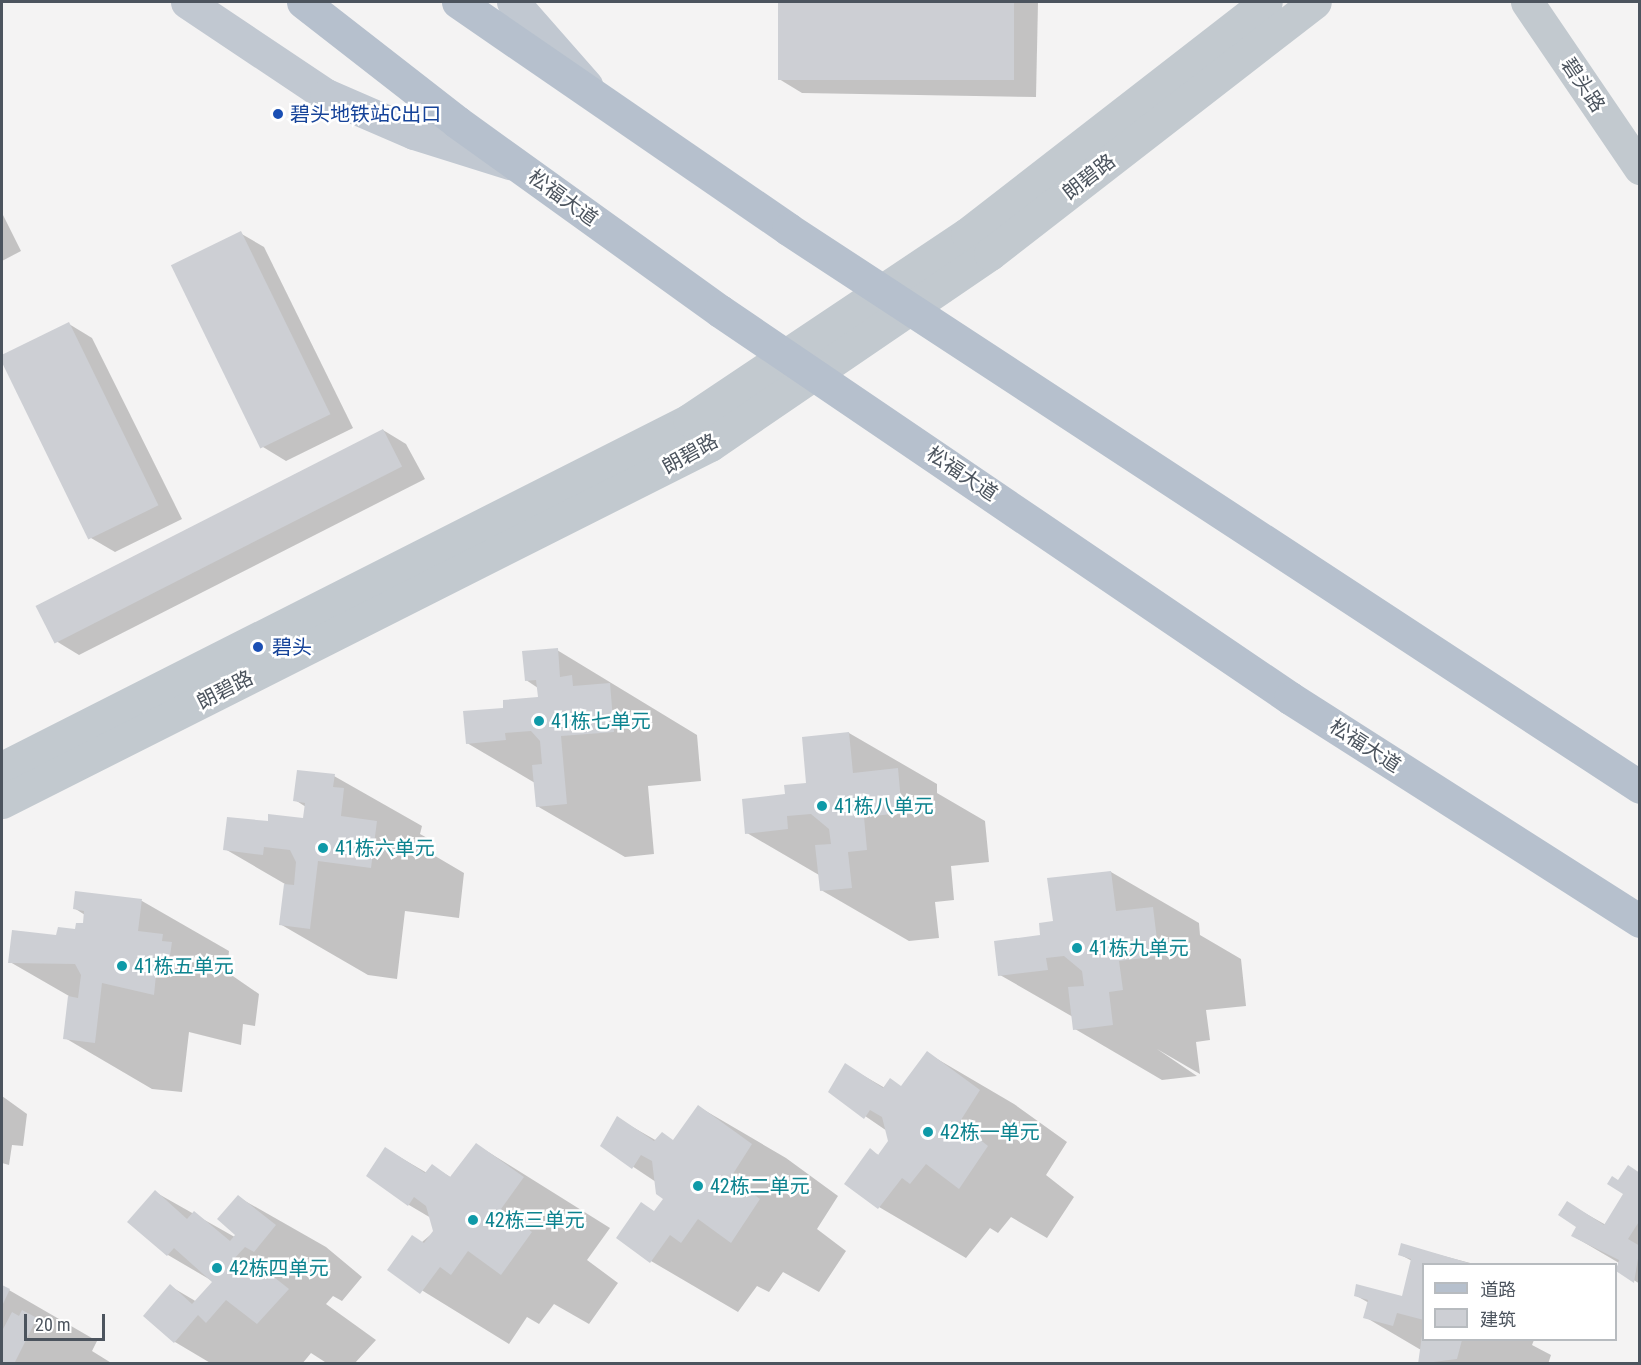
<!DOCTYPE html>
<html>
<head>
<meta charset="utf-8">
<style>
	body { margin:0 }
	#map { position:relative; width:1641px; height:1365px; overflow:hidden; background:#f4f3f3; font-family:"Roboto Condensed","Noto Sans SC",sans-serif }
	div>[style] { position:absolute }
	.shadow>* { inset:0; background:#0003 }
	.building>* { inset:0; background:#cdcfd4; transform-origin:0 0 }
	.tertiary>* { height:33px; margin:-16.5px; padding:0 16.5px; transform-origin:16.5px; border-radius:16.5px; background:#c2c9cf }
	.secondary>* { height:33px; margin:-16.5px; padding:0 16.5px; transform-origin:16.5px; border-radius:16.5px; background:#c1c8d1 }
	.primary>* { height:33px; margin:-16.5px; padding:0 16.5px; transform-origin:16.5px; border-radius:16.5px; background:#b6c0cd }
	.dots>* { width:16px; height:16px; translate:-50% -50%; box-sizing:border-box; border:3px solid #fff; border-radius:50% }
	span { translate:-50% -50%; white-space:nowrap; text-align:center; line-height:1.15; -webkit-text-stroke:5px #fff; paint-order:stroke }
	.street-label { font-size:20px; color:#4c545e }
	.transit-label { font-size:20px; color:#164399 }
	.left { translate:0 -50%; text-align:left }
	.culture-label { font-size:20px; color:#0d838f }
	.frame { position:absolute; inset:0; border:3px solid #4c545e; pointer-events:none }
	.legend { position:absolute; left:1422px; top:1263px; width:195px; height:78px; box-sizing:border-box; background:#fff; border:2px solid #b7bbbf; margin:0; padding:8px 10px; list-style:none; font-size:18px; color:#4c545e }
	.legend li { display:flex; align-items:center; gap:12px; height:30px }
	.legend b { width:30px; border:2px solid #b7bbbf }
	.scale { position:absolute; left:24px; top:1314px; width:81px; height:27px; box-sizing:border-box; border:3px solid #4c545e; border-top:0; padding-left:8px; font-size:18px; line-height:21px; white-space:nowrap; color:#4c545e; -webkit-text-stroke:4px #fff; paint-order:stroke }
</style>
</head>
<body>
<div id="map">
	<div class="shadow">
		<div style="clip-path:polygon(780px 2px,1038px 2px,1036px 97px,802px 93px,779px 79px)"></div>
		<div style="clip-path:polygon(2px 213px,21px 251px,2px 261px)"></div>
		<div style="clip-path:polygon(240px 233px,264px 247px,353px 428px,286px 461px,263px 447px)"></div>
		<div style="clip-path:polygon(69px 324px,92px 338px,182px 519px,115px 552px,91px 538px,2px 358px)"></div>
		<div style="clip-path:polygon(383px 430px,406px 444px,425px 479px,79px 655px,56px 641px,37px 606px)"></div>
		<div style="clip-path:polygon(557px 650px,697px 735px,701px 781px,648px 786px,654px 854px,625px 857px,537px 806px,535px 783px,467px 743px,505px 709px,539px 698px,538px 688px,526px 680px)"></div>
		<div style="clip-path:polygon(849px 733px,937px 784px,937px 793px,985px 821px,989px 862px,951px 866px,954px 900px,935px 902px,939px 938px,909px 941px,821px 890px,819px 875px,747px 833px,787px 796px,808px 785px)"></div>
		<div style="clip-path:polygon(334px 776px,422px 826px,420px 834px,431px 840px,430px 853px,464px 873px,459px 918px,405px 911px,397px 979px,368px 975px,280px 924px,285px 884px,225px 849px,269px 823px,304px 819px,306px 807px,295px 800px)"></div>
		<div style="clip-path:polygon(1111px 872px,1199px 923px,1200px 935px,1241px 959px,1246px 1006px,1206px 1010px,1210px 1040px,1196px 1042px,1200px 1074px,1157px 1049px,1197px 1076px,1162px 1080px,1075px 1029px,1073px 1017px,1000px 975px)"></div>
		<div style="clip-path:polygon(76px 893px,142px 901px,229px 951px,227px 972px,259px 994px,255px 1026px,243px 1024px,241px 1045px,189px 1032px,182px 1092px,152px 1089px,65px 1038px,69px 996px,10px 962px,84px 925px,85px 915px,74px 908px)"></div>
		<div style="clip-path:polygon(927px 1053px,1014px 1104px,1067px 1142px,1046px 1175px,1074px 1197px,1047px 1238px,1011px 1217px,998px 1233px,990px 1228px,966px 1258px,879px 1207px,870px 1150px,880px 1156px,889px 1141px,887px 1131px,830px 1092px,845px 1065px,885px 1088px,902px 1087px)"></div>
		<div style="clip-path:polygon(2px 1096px,27px 1114px,23px 1146px,12px 1145px,9px 1165px,2px 1163px)"></div>
		<div style="clip-path:polygon(699px 1107px,786px 1158px,838px 1196px,817px 1229px,846px 1251px,819px 1292px,783px 1272px,769px 1292px,757px 1286px,738px 1312px,651px 1261px,641px 1204px,655px 1212px,665px 1199px,656px 1182px,602px 1146px,617px 1118px,657px 1141px,674px 1141px)"></div>
		<div style="clip-path:polygon(477px 1145px,610px 1228px,587px 1260px,618px 1283px,589px 1324px,554px 1304px,539px 1324px,527px 1317px,509px 1344px,389px 1270px,435px 1231px,431px 1218px,409px 1205px,386px 1149px,427px 1173px,432px 1166px,452px 1178px)"></div>
		<div style="clip-path:polygon(1640px 1174px,1640px 1284px,1616px 1269px,1619px 1263px,1573px 1236px,1578px 1226px,1567px 1203px,1606px 1225px,1626px 1194px,1618px 1181px)"></div>
		<div style="clip-path:polygon(155px 1192px,240px 1240px,238px 1197px,326px 1247px,362px 1277px,342px 1301px,333px 1296px,326px 1304px,376px 1340px,354px 1364px,328px 1364px,311px 1353px,302px 1364px,212px 1364px,175px 1342px,170px 1286px,197px 1302px,214px 1282px,168px 1255px)"></div>
		<div style="clip-path:polygon(1402px 1245px,1474px 1264px,1424px 1264px,1424px 1340px,1534px 1340px,1532px 1345px,1551px 1355px,1548px 1364px,1419px 1364px,1421px 1350px,1365px 1317px,1369px 1303px,1355px 1295px,1403px 1298px,1412px 1261px,1399px 1254px)"></div>
		<div style="clip-path:polygon(2px 1286px,97px 1341px,92px 1351px,113px 1364px,2px 1364px)"></div>
	</div>
	<div class="building">
		<div style="left:778px;top:2px;width:236px;height:78px"></div>
		<div style="left:241px;top:231px;width:204px;height:78px;rotate:64deg"></div>
		<div style="left:69px;top:322px;width:204px;height:78px;rotate:64deg"></div>
		<div style="left:383px;top:429px;width:42px;height:390px;rotate:63deg"></div>
		<div style="clip-path:polygon(558px 648px,560px 677px,572px 675px,573px 686px,610px 683px,614px 732px,561px 736px,567px 804px,536px 807px,532px 765px,542px 764px,540px 741px,531px 731px,505px 733px,506px 740px,466px 744px,463px 711px,503px 708px,503px 700px,538px 697px,536px 680px,525px 681px,522px 651px)"></div>
		<div style="clip-path:polygon(849px 732px,853px 773px,898px 768px,902px 813px,864px 817px,867px 850px,848px 852px,852px 888px,820px 891px,815px 845px,831px 844px,829px 829px,811px 814px,787px 816px,788px 829px,745px 834px,742px 799px,785px 794px,784px 785px,806px 783px,802px 737px)"></div>
		<div style="clip-path:polygon(297px 770px,335px 774px,333px 787px,344px 788px,341px 816px,377px 821px,371px 868px,318px 861px,310px 929px,279px 925px,284px 884px,294px 885px,296px 862px,290px 850px,264px 847px,263px 855px,223px 850px,227px 817px,268px 821px,268px 814px,303px 818px,305px 803px,293px 801px)"></div>
		<div style="clip-path:polygon(1111px 871px,1116px 911px,1153px 907px,1159px 956px,1119px 961px,1123px 990px,1109px 992px,1113px 1025px,1073px 1030px,1068px 987px,1084px 986px,1082px 971px,1064px 956px,1046px 958px,1048px 970px,998px 976px,994px 941px,1040px 935px,1039px 923px,1053px 921px,1047px 878px)"></div>
		<div style="clip-path:polygon(75px 891px,142px 899px,138px 931px,163px 934px,162px 941px,172px 942px,167px 976px,156px 975px,154px 995px,102px 983px,95px 1043px,63px 1039px,68px 996px,78px 998px,81px 975px,75px 964px,8px 963px,12px 930px,56px 935px,58px 927px,75px 929px,76px 923px,83px 923px,84px 911px,73px 909px)"></div>
		<div style="clip-path:polygon(927px 1051px,980px 1090px,959px 1123px,988px 1146px,959px 1189px,926px 1164px,910px 1184px,902px 1178px,878px 1209px,844px 1184px,870px 1148px,878px 1155px,888px 1141px,882px 1117px,870px 1110px,864px 1119px,828px 1092px,845px 1063px,883px 1088px,890px 1078px,901px 1086px)"></div>
		<div style="clip-path:polygon(698px 1105px,752px 1144px,731px 1177px,760px 1199px,731px 1243px,698px 1219px,681px 1243px,670px 1235px,650px 1263px,616px 1238px,641px 1202px,654px 1211px,663px 1199px,656px 1194px,652px 1161px,641px 1155px,632px 1169px,600px 1146px,617px 1116px,654px 1141px,662px 1132px,673px 1140px)"></div>
		<div style="clip-path:polygon(476px 1143px,524px 1177px,501px 1209px,532px 1232px,501px 1275px,468px 1251px,451px 1275px,440px 1267px,420px 1294px,387px 1270px,412px 1235px,424px 1243px,433px 1231px,426px 1206px,414px 1197px,408px 1206px,366px 1176px,385px 1147px,425px 1173px,432px 1164px,450px 1177px)"></div>
		<div style="clip-path:polygon(1628px 1165px,1640px 1173px,1640px 1220px,1628px 1239px,1640px 1246px,1634px 1283px,1616px 1271px,1619px 1260px,1571px 1236px,1576px 1227px,1558px 1215px,1567px 1201px,1604px 1225px,1623px 1194px,1607px 1184px,1612px 1176px,1618px 1180px)"></div>
		<div style="clip-path:polygon(155px 1190px,187px 1219px,194px 1211px,230px 1241px,235px 1235px,217px 1219px,238px 1195px,276px 1225px,254px 1252px,245px 1247px,231px 1262px,245px 1273px,255px 1262px,289px 1289px,257px 1324px,226px 1300px,206px 1323px,198px 1315px,174px 1343px,143px 1316px,170px 1284px,192px 1304px,212px 1282px,174px 1248px,167px 1256px,127px 1222px)"></div>
		<div style="clip-path:polygon(1401px 1243px,1472px 1264px,1424px 1264px,1424px 1320px,1397px 1313px,1393px 1326px,1363px 1318px,1368px 1300px,1354px 1296px,1356px 1284px,1402px 1296px,1411px 1259px,1398px 1255px)"></div>
		<div style="clip-path:polygon(2px 1285px,10px 1289px,2px 1306px)"></div>
		<div style="clip-path:polygon(22px 1310px,37px 1318px,14px 1364px,2px 1364px,2px 1331px,12px 1312px,19px 1316px)"></div>
		<div style="clip-path:polygon(1423px 1328px,1424px 1340px,1462px 1340px,1457px 1359px,1418px 1364px)"></div>
	</div>
	<div class="tertiary">
		<div style="left:1527px;top:2px;width:201px;rotate:55.8deg"></div>
		<div style="left:2px;top:768px;width:770px;rotate:-26.86deg"></div>
		<div style="left:689px;top:420px;width:334px;rotate:-33.8deg"></div>
		<div style="left:967px;top:234px;width:378px;rotate:-37.8deg"></div>
		<div style="left:2px;top:802px;width:793px;rotate:-26.76deg"></div>
		<div style="left:710px;top:445px;width:339px;rotate:-34.3deg"></div>
		<div style="left:990px;top:254px;width:411px;rotate:-37.8deg"></div>
	</div>
	<div class="secondary">
		<div style="left:187px;top:2px;width:167px;rotate:33.8deg"></div>
		<div style="left:326px;top:95px;width:96px;rotate:23.4deg"></div>
		<div style="left:414px;top:133px;width:101px;rotate:17.4deg"></div>
		<div style="left:513px;top:2px;width:111px;rotate:48.7deg"></div>
	</div>
	<div class="primary">
		<div style="left:303px;top:2px;width:195px;rotate:37.9deg"></div>
		<div style="left:457px;top:122px;width:324px;rotate:35.7deg"></div>
		<div style="left:720px;top:311px;width:689px;rotate:34.17deg"></div>
		<div style="left:1290px;top:698px;width:415px;rotate:32.5deg"></div>
		<div style="left:458px;top:2px;width:401px;rotate:34.5deg"></div>
		<div style="left:788px;top:229px;width:1018px;rotate:33.22deg"></div>
	</div>
	<div class="dots">
		<div style="left:278px;top:114px;background:#1a4fb4"></div>
		<div style="left:258px;top:647px;background:#1a4fb4"></div>
		<div style="left:539px;top:721px;background:#0f9aa8"></div>
		<div style="left:822px;top:806px;background:#0f9aa8"></div>
		<div style="left:323px;top:848px;background:#0f9aa8"></div>
		<div style="left:1077px;top:948px;background:#0f9aa8"></div>
		<div style="left:122px;top:966px;background:#0f9aa8"></div>
		<div style="left:928px;top:1132px;background:#0f9aa8"></div>
		<div style="left:698px;top:1186px;background:#0f9aa8"></div>
		<div style="left:473px;top:1220px;background:#0f9aa8"></div>
		<div style="left:217px;top:1268px;background:#0f9aa8"></div>
	</div>
	<div class="street-label">
		<span style="left:1583px;top:85px;rotate:56deg">碧头路</span>
		<span style="left:1089px;top:177px;rotate:-38deg">朗碧路</span>
		<span style="left:563px;top:198px;rotate:36deg">松福大道</span>
		<span style="left:690px;top:454px;rotate:-29deg">朗碧路</span>
		<span style="left:962px;top:474px;rotate:34deg">松福大道</span>
		<span style="left:225px;top:690px;rotate:-27deg">朗碧路</span>
		<span style="left:1365px;top:746px;rotate:33deg">松福大道</span>
	</div>
	<div class="transit-label">
		<span class="left" style="left:290px;top:114px">碧头地铁站C出口</span>
		<span class="left" style="left:272px;top:647px">碧头</span>
	</div>
	<div class="culture-label">
		<span class="left" style="left:551px;top:721px">41栋七单元</span>
		<span class="left" style="left:834px;top:806px">41栋八单元</span>
		<span class="left" style="left:335px;top:848px">41栋六单元</span>
		<span class="left" style="left:1089px;top:948px">41栋九单元</span>
		<span class="left" style="left:134px;top:966px">41栋五单元</span>
		<span class="left" style="left:940px;top:1132px">42栋一单元</span>
		<span class="left" style="left:710px;top:1186px">42栋二单元</span>
		<span class="left" style="left:485px;top:1220px">42栋三单元</span>
		<span class="left" style="left:229px;top:1268px">42栋四单元</span>
	</div>
	<div class="frame"></div>
	<ul class="legend">
	<li><b style="height:8px;background:#b6c0cd"></b>道路</li>
	<li><b style="height:16px;background:#cdcfd4"></b>建筑</li>
	</ul>
	<div class="scale">20 m</div>
</div>
</body>
</html>
